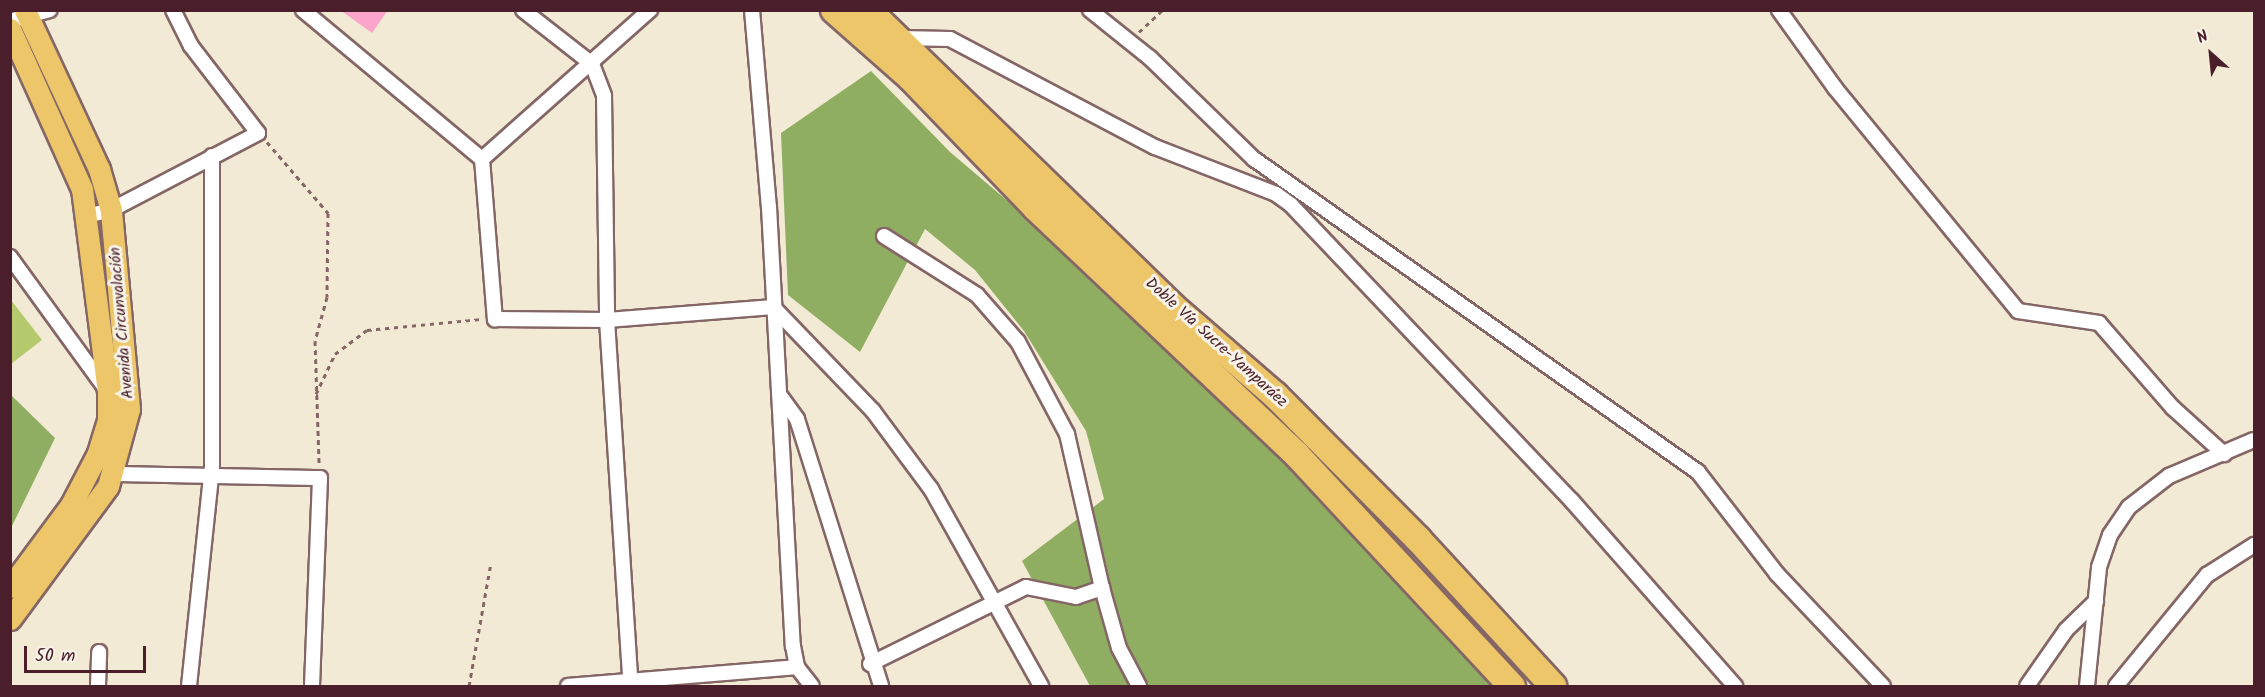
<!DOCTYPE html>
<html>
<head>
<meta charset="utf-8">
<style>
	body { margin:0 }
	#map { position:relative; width:2265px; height:697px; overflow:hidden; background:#f2ead4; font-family:Kalam,sans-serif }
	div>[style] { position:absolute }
	.green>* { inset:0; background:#b5ca6e }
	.forest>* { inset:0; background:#90ae61 }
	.building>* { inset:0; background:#faa5c9 }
	.path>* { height:3px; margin-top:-1.5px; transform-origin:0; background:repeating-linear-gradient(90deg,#856666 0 4.5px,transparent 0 9px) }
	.roads { filter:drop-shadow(2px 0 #856666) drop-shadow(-2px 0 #856666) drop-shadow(0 2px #856666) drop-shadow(0 -2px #856666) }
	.street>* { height:14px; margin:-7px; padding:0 7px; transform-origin:7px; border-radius:7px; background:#fff }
	.primary>* { height:21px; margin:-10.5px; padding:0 10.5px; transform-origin:10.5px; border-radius:10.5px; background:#ecc669 }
	.highway>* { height:26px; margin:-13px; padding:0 13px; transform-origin:13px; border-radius:13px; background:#ecc669 }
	span { translate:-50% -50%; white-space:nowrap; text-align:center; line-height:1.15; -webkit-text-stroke:6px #f7f3e8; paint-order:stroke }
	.street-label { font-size:16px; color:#4a1f2b }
	.frame { position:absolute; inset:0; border:12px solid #4a1f2b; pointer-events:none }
	.north { position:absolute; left:2181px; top:24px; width:60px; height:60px; -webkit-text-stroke:4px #f7f3e8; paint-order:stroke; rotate:333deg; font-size:16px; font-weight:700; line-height:24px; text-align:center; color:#4a1f2b }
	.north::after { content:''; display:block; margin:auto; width:21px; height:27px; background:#4a1f2b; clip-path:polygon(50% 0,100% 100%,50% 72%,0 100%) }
	.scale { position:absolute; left:24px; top:646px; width:122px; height:27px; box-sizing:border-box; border:3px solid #4a1f2b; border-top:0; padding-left:8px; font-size:18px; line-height:21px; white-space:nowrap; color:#4a1f2b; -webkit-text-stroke:4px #f7f3e8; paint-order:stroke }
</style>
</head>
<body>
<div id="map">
	<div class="green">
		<div style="clip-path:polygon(11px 300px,42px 340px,11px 364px,10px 364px)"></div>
	</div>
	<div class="forest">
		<div style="clip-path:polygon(871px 71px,950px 152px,1167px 336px,1518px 686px,1090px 686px,1022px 561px,1104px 499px,1086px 431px,1024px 331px,975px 270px,925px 229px,860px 352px,788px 295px,781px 133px)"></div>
		<div style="clip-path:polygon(11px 395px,55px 438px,11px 528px)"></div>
	</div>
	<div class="building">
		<div style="clip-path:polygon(340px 10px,388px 10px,372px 33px)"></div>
	</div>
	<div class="path">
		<div style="left:1139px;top:32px;width:33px;rotate:-43deg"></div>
		<div style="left:267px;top:142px;width:94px;rotate:49.3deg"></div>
		<div style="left:328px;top:213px;width:84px;rotate:90.7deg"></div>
		<div style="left:327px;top:297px;width:46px;rotate:105.3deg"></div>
		<div style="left:315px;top:341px;width:123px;rotate:88.1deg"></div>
		<div style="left:316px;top:394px;width:44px;rotate:-64.6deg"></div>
		<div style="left:335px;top:354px;width:40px;rotate:-37deg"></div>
		<div style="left:367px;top:330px;width:116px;rotate:-5.5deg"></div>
		<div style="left:469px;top:686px;width:125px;rotate:-79.9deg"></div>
	</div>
	<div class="roads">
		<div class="street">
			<div style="left:303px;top:10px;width:233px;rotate:39.8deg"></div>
			<div style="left:482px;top:159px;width:161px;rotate:85.4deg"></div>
			<div style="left:495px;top:319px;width:112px;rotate:0.5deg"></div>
			<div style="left:607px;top:320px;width:167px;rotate:-4.5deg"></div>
			<div style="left:773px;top:307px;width:144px;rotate:46.1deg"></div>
			<div style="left:873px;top:411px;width:97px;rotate:53.4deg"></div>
			<div style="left:931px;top:489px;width:226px;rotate:60.8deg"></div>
			<div style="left:523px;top:10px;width:88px;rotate:38deg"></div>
			<div style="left:592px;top:64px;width:34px;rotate:69deg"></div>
			<div style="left:604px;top:96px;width:224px;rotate:89.2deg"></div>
			<div style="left:607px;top:320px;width:361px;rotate:86.3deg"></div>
			<div style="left:752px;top:10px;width:198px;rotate:85.1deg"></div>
			<div style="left:769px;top:207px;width:440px;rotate:86.9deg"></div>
			<div style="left:793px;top:646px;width:21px;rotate:79deg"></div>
			<div style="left:797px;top:667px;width:24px;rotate:52deg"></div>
			<div style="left:1090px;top:10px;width:77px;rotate:38.7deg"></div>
			<div style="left:1150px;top:58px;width:145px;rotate:44.2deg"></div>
			<div style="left:1254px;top:159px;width:543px;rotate:35.18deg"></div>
			<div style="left:1698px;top:472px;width:129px;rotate:52.2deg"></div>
			<div style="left:1777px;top:574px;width:154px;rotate:46.6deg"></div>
			<div style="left:1779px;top:10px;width:96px;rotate:54.3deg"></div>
			<div style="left:1835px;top:88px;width:288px;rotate:50.6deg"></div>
			<div style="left:2018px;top:311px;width:82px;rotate:8.4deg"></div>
			<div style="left:2099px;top:323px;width:113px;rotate:49deg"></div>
			<div style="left:2173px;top:408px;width:69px;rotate:42deg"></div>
			<div style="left:10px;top:21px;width:41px;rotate:-15.4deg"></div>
			<div style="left:899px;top:38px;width:51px;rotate:1.1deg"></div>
			<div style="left:950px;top:39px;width:232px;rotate:27.8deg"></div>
			<div style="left:1155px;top:147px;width:130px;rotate:21.2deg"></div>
			<div style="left:1276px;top:194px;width:19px;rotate:36deg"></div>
			<div style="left:1291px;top:205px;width:408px;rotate:46.5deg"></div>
			<div style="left:1572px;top:501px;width:247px;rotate:48.6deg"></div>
			<div style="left:482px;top:159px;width:225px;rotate:-41.6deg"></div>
			<div style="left:86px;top:216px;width:26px;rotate:-13deg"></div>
			<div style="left:111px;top:210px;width:166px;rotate:-27.6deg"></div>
			<div style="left:258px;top:133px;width:110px;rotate:-127.6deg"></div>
			<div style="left:191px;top:46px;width:40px;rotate:-116.6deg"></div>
			<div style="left:884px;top:236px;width:110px;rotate:32.4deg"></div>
			<div style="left:977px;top:295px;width:62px;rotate:48.9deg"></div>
			<div style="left:1018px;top:342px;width:104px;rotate:62deg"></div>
			<div style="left:1067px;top:434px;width:158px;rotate:77.2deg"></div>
			<div style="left:1102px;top:588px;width:62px;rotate:74.2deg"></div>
			<div style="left:1119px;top:648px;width:43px;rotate:62.2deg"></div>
			<div style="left:10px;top:257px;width:163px;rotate:54deg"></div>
			<div style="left:779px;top:394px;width:31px;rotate:54deg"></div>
			<div style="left:797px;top:419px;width:280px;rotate:72.5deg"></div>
			<div style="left:112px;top:474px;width:208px;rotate:1.1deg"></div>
			<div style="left:320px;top:478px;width:208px;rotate:92.2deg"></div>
			<div style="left:870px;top:664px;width:174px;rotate:-26.3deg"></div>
			<div style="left:1026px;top:587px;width:51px;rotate:11.3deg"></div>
			<div style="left:1076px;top:597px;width:28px;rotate:-19deg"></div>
			<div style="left:98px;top:686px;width:34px;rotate:-88deg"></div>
			<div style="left:189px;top:686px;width:221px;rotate:-84deg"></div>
			<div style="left:212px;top:466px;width:310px;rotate:-90deg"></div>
			<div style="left:568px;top:686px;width:230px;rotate:-4.7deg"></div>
			<div style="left:2027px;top:686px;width:68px;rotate:-55.1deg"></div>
			<div style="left:2066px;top:630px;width:42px;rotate:-44deg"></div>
			<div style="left:2087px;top:686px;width:120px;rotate:-84.2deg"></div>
			<div style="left:2099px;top:567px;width:34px;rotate:-71deg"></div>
			<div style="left:2110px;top:535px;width:34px;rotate:-56deg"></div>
			<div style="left:2129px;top:507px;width:51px;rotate:-37.8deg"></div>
			<div style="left:2169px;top:476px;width:92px;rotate:-23deg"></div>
			<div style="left:2116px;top:686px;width:144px;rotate:-50.7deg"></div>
			<div style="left:2207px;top:575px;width:56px;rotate:-32.6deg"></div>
		</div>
		<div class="primary">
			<div style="left:10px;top:29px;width:175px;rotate:65.8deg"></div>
			<div style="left:82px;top:189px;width:204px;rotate:82.7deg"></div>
			<div style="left:108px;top:391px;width:29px;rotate:90deg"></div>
			<div style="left:108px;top:420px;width:37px;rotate:107deg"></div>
			<div style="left:97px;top:455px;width:56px;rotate:117.5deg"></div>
			<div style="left:71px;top:505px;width:102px;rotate:126.6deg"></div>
			<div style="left:10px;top:619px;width:165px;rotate:-53.6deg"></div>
			<div style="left:108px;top:486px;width:80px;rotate:-74.7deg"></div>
			<div style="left:129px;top:409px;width:200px;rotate:-95.2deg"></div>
			<div style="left:111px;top:210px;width:43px;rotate:-106.3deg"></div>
			<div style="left:99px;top:169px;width:175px;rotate:-115deg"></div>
		</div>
		<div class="highway">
			<div style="left:834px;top:10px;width:103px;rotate:41.4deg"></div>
			<div style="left:911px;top:78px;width:180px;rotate:46.1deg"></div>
			<div style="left:1036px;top:208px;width:359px;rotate:43.4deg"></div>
			<div style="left:1297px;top:455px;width:316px;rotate:47.1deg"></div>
			<div style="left:868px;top:10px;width:423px;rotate:44.2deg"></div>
			<div style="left:1171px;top:305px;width:138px;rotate:40.9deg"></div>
			<div style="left:1275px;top:395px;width:203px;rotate:45.2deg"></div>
			<div style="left:1418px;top:539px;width:200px;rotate:47.4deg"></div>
		</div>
	</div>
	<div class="street-label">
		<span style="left:122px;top:323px;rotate:-95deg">Avenida Circunvalación</span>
		<span style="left:1216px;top:343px;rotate:42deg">Doble Vía Sucre-Yamparáez</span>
	</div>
	<div class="frame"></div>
	<div class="north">N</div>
	<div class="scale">50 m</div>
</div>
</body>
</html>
